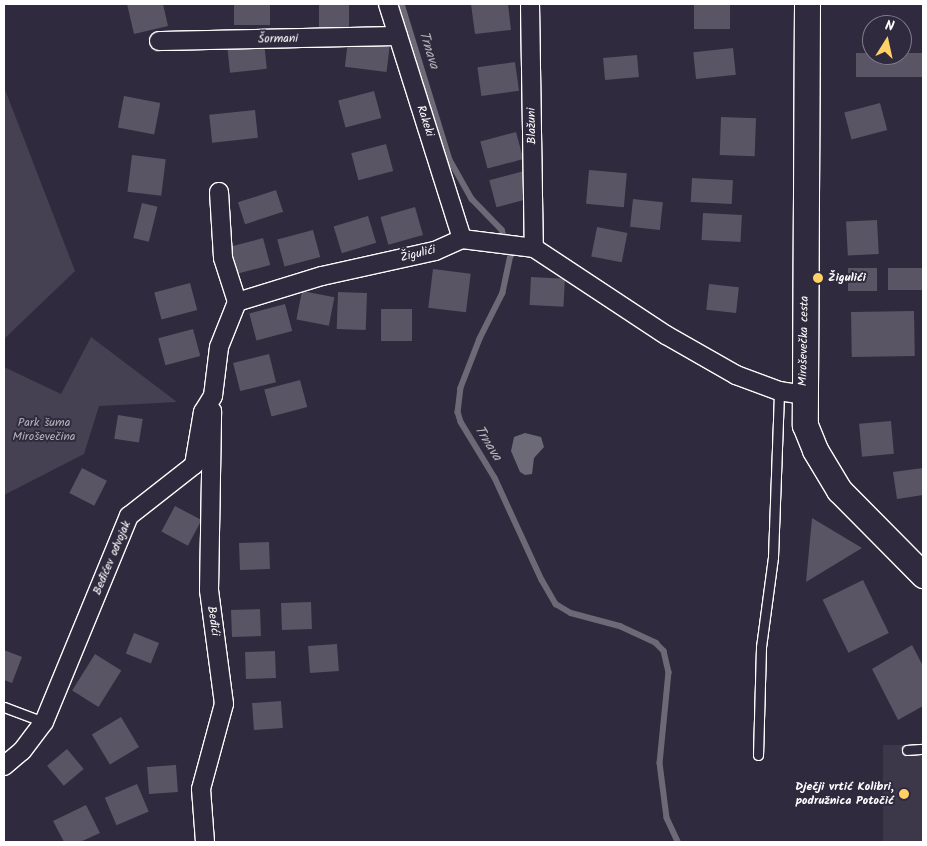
<!DOCTYPE html>
<html>
<head>
<meta charset="utf-8">
<style>
	body { margin:0 }
	#map { position:relative; width:927px; height:846px; overflow:hidden; background:#2f2a3d; font-family:Kalam,sans-serif }
	div>[style] { position:absolute }
	.built>* { inset:0; background:#3c3749; transform-origin:0 0 }
	.green>* { inset:0; background:#464152 }
	.water>* { inset:0; background:#6d6a77 }
	.stream>* { height:5.5px; margin:-2.75px; padding:0 2.75px; transform-origin:2.75px; border-radius:2.75px; background:#6d6a77 }
	.building>* { inset:0; background:#595564; transform-origin:0 0 }
	.roads { filter:drop-shadow(1px 0 #fff) drop-shadow(-1px 0 #fff) drop-shadow(0 1px #fff) drop-shadow(0 -1px #fff) }
	.service>* { height:9px; margin:-4.5px; padding:0 4.5px; transform-origin:4.5px; border-radius:4.5px; background:#2f2a3d }
	.minor>* { height:18px; margin:-9px; padding:0 9px; transform-origin:9px; border-radius:9px; background:#2f2a3d }
	.secondary>* { height:25px; margin:-12.5px; padding:0 12.5px; transform-origin:12.5px; border-radius:12.5px; background:#2f2a3d }
	.dots>* { width:14px; height:14px; translate:-50% -50%; box-sizing:border-box; border:2px solid #2f2a3d; border-radius:50% }
	span { translate:-50% -50%; white-space:nowrap; text-align:center; line-height:1.15; -webkit-text-stroke:4px #2f2a3d; paint-order:stroke }
	.street-label { font-size:12px; color:#fff }
	.poi-label { font-size:12px; color:#fff; font-weight:700 }
	.left { translate:0 -50%; text-align:left }
	.right { translate:-100% -50%; text-align:right }
	.park-label { font-size:12px; color:#b5b3ba }
	.water-label { font-size:14px; color:#b6b4bb; font-style:italic }
	.frame { position:absolute; inset:0; border:5px solid #fff; pointer-events:none }
	.north { position:absolute; left:862px; top:15px; width:50px; height:50px; box-sizing:border-box; background:#2f2a3d; border:1px solid #827f8b; border-radius:50%; rotate:10deg; font-size:14px; font-weight:700; line-height:20px; text-align:center; color:#fff }
	.north::after { content:''; display:block; margin:auto; width:18px; height:22px; background:#ffd166; clip-path:polygon(50% 0,100% 100%,50% 72%,0 100%) }
</style>
</head>
<body>
<div id="map">
	<div class="built">
		<div style="left:923px;top:745px;width:97px;height:40px;rotate:90deg"></div>
	</div>
	<div class="green">
		<div style="clip-path:polygon(4px 87px,75px 271px,4px 339px)"></div>
		<div style="clip-path:polygon(91px 337px,177px 402px,99px 406px,84px 454px,4px 495px,4px 367px,61px 394px)"></div>
	</div>
	<div class="water">
		<div style="clip-path:polygon(525px 433px,541px 437px,544px 447px,534px 458px,532px 474px,525px 475px,520px 472px,511px 451px,514px 437px)"></div>
	</div>
	<div class="stream">
		<div style="left:402px;top:4px;width:163px;rotate:72.9deg"></div>
		<div style="left:450px;top:160px;width:45px;rotate:60.6deg"></div>
		<div style="left:472px;top:199px;width:43px;rotate:45.9deg"></div>
		<div style="left:502px;top:230px;width:27px;rotate:70deg"></div>
		<div style="left:511px;top:255px;width:39px;rotate:102deg"></div>
		<div style="left:503px;top:293px;width:51px;rotate:116.6deg"></div>
		<div style="left:480px;top:339px;width:53px;rotate:111.2deg"></div>
		<div style="left:461px;top:388px;width:24px;rotate:97deg"></div>
		<div style="left:458px;top:412px;width:10px;rotate:73deg"></div>
		<div style="left:461px;top:422px;width:66px;rotate:58.7deg"></div>
		<div style="left:495px;top:478px;width:112px;rotate:65.3deg"></div>
		<div style="left:542px;top:580px;width:28px;rotate:60deg"></div>
		<div style="left:556px;top:604px;width:17px;rotate:31deg"></div>
		<div style="left:571px;top:613px;width:51px;rotate:14.9deg"></div>
		<div style="left:620px;top:626px;width:40px;rotate:25deg"></div>
		<div style="left:656px;top:643px;width:11px;rotate:45deg"></div>
		<div style="left:664px;top:651px;width:22px;rotate:77deg"></div>
		<div style="left:669px;top:672px;width:91px;rotate:95.6deg"></div>
		<div style="left:660px;top:763px;width:55px;rotate:82.7deg"></div>
		<div style="left:667px;top:818px;width:26px;rotate:65deg"></div>
	</div>
	<div class="building">
		<div style="clip-path:polygon(127px 4px,163px 4px,168px 26px,134px 34px)"></div>
		<div style="left:234px;top:4px;width:36px;height:21px"></div>
		<div style="left:319px;top:4px;width:30px;height:23px"></div>
		<div style="clip-path:polygon(471px 4px,508px 4px,511px 30px,475px 34px)"></div>
		<div style="left:694px;top:4px;width:36px;height:25px"></div>
		<div style="left:348px;top:41px;width:42px;height:26px;rotate:7deg"></div>
		<div style="left:264px;top:42px;width:27px;height:37px;rotate:84deg"></div>
		<div style="left:733px;top:48px;width:27px;height:40px;rotate:84deg"></div>
		<div style="left:923px;top:53px;width:24px;height:67px;rotate:90deg"></div>
		<div style="left:637px;top:55px;width:22px;height:34px;rotate:85deg"></div>
		<div style="left:515px;top:62px;width:29px;height:38px;rotate:82deg"></div>
		<div style="left:374px;top:91px;width:28px;height:37px;rotate:75deg"></div>
		<div style="left:124px;top:96px;width:37px;height:32px;rotate:11deg"></div>
		<div style="left:880px;top:103px;width:28px;height:37px;rotate:75deg"></div>
		<div style="left:255px;top:110px;width:28px;height:46px;rotate:84deg"></div>
		<div style="left:721px;top:117px;width:35px;height:38px;rotate:2deg"></div>
		<div style="left:516px;top:132px;width:28px;height:37px;rotate:75deg"></div>
		<div style="left:386px;top:144px;width:28px;height:36px;rotate:75deg"></div>
		<div style="left:132px;top:155px;width:34px;height:37px;rotate:7deg"></div>
		<div style="left:589px;top:170px;width:38px;height:34px;rotate:5deg"></div>
		<div style="left:524px;top:171px;width:28px;height:36px;rotate:75deg"></div>
		<div style="left:692px;top:178px;width:41px;height:24px;rotate:3deg"></div>
		<div style="left:276px;top:190px;width:23px;height:40px;rotate:72deg"></div>
		<div style="left:633px;top:199px;width:30px;height:28px;rotate:6deg"></div>
		<div style="left:142px;top:203px;width:16px;height:36px;rotate:14deg"></div>
		<div style="left:415px;top:207px;width:29px;height:36px;rotate:74deg"></div>
		<div style="left:703px;top:213px;width:39px;height:27px;rotate:3deg"></div>
		<div style="left:368px;top:216px;width:28px;height:36px;rotate:73deg"></div>
		<div style="left:877px;top:220px;width:34px;height:31px;rotate:87deg"></div>
		<div style="left:597px;top:227px;width:31px;height:30px;rotate:11deg"></div>
		<div style="left:313px;top:230px;width:28px;height:37px;rotate:75deg"></div>
		<div style="left:263px;top:238px;width:28px;height:37px;rotate:75deg"></div>
		<div style="left:848px;top:268px;width:29px;height:23px"></div>
		<div style="left:923px;top:268px;width:22px;height:35px;rotate:90deg"></div>
		<div style="left:433px;top:269px;width:38px;height:39px;rotate:7deg"></div>
		<div style="left:531px;top:277px;width:34px;height:28px;rotate:3deg"></div>
		<div style="left:190px;top:283px;width:28px;height:37px;rotate:75deg"></div>
		<div style="left:709px;top:284px;width:30px;height:26px;rotate:6deg"></div>
		<div style="left:302px;top:291px;width:33px;height:29px;rotate:11deg"></div>
		<div style="left:338px;top:292px;width:29px;height:37px;rotate:2deg"></div>
		<div style="left:285px;top:304px;width:28px;height:37px;rotate:75deg"></div>
		<div style="left:381px;top:309px;width:31px;height:32px"></div>
		<div style="left:914px;top:311px;width:45px;height:63px;rotate:89deg"></div>
		<div style="left:193px;top:329px;width:28px;height:36px;rotate:75deg"></div>
		<div style="left:269px;top:354px;width:29px;height:37px;rotate:76deg"></div>
		<div style="left:300px;top:380px;width:28px;height:37px;rotate:75deg"></div>
		<div style="left:118px;top:415px;width:25px;height:24px;rotate:9deg"></div>
		<div style="left:891px;top:421px;width:33px;height:32px;rotate:85deg"></div>
		<div style="left:82px;top:468px;width:28px;height:28px;rotate:27deg"></div>
		<div style="clip-path:polygon(923px 468px,923px 495px,897px 499px,893px 472px)"></div>
		<div style="left:175px;top:506px;width:30px;height:29px;rotate:28deg"></div>
		<div style="clip-path:polygon(812px 518px,862px 548px,806px 582px)"></div>
		<div style="left:269px;top:542px;width:27px;height:30px;rotate:88deg"></div>
		<div style="left:863px;top:580px;width:59px;height:45px;rotate:64deg"></div>
		<div style="left:311px;top:602px;width:27px;height:30px;rotate:88deg"></div>
		<div style="left:260px;top:609px;width:27px;height:29px;rotate:88deg"></div>
		<div style="left:134px;top:633px;width:27px;height:22px;rotate:22deg"></div>
		<div style="left:337px;top:644px;width:27px;height:29px;rotate:86deg"></div>
		<div style="clip-path:polygon(912px 645px,923px 666px,923px 706px,898px 720px,872px 669px)"></div>
		<div style="clip-path:polygon(4px 650px,22px 657px,12px 683px,4px 680px)"></div>
		<div style="left:275px;top:651px;width:27px;height:30px;rotate:88deg"></div>
		<div style="left:95px;top:654px;width:31px;height:43px;rotate:32deg"></div>
		<div style="left:281px;top:701px;width:27px;height:29px;rotate:86deg"></div>
		<div style="left:121px;top:717px;width:35px;height:34px;rotate:59deg"></div>
		<div style="left:67px;top:749px;width:26px;height:26px;rotate:50deg"></div>
		<div style="left:176px;top:765px;width:27px;height:29px;rotate:86deg"></div>
		<div style="left:137px;top:784px;width:30px;height:35px;rotate:67deg"></div>
		<div style="clip-path:polygon(86px 805px,100px 833px,80px 842px,64px 842px,53px 821px)"></div>
	</div>
	<div class="roads">
		<div class="service">
			<div style="left:4px;top:707px;width:43px;rotate:20.6deg"></div>
			<div style="left:907px;top:750px;width:16px;rotate:-4deg"></div>
			<div style="left:758px;top:755px;width:108px;rotate:-88.4deg"></div>
			<div style="left:761px;top:647px;width:91px;rotate:-82.4deg"></div>
			<div style="left:773px;top:557px;width:166px;rotate:-87.9deg"></div>
		</div>
		<div class="minor">
			<div style="left:388px;top:4px;width:246px;rotate:72.5deg"></div>
			<div style="left:530px;top:4px;width:244px;rotate:89.1deg"></div>
			<div style="left:159px;top:41px;width:239px;rotate:-1.2deg"></div>
			<div style="left:219px;top:192px;width:66px;rotate:86.5deg"></div>
			<div style="left:223px;top:258px;width:46px;rotate:72.3deg"></div>
			<div style="left:237px;top:302px;width:89px;rotate:-17deg"></div>
			<div style="left:322px;top:276px;width:116px;rotate:-12.5deg"></div>
			<div style="left:435px;top:251px;width:30px;rotate:-24deg"></div>
			<div style="left:462px;top:239px;width:73px;rotate:7.1deg"></div>
			<div style="left:534px;top:248px;width:158px;rotate:33.4deg"></div>
			<div style="left:666px;top:335px;width:81px;rotate:29.7deg"></div>
			<div style="left:736px;top:375px;width:46px;rotate:20.4deg"></div>
			<div style="left:779px;top:391px;width:24px;rotate:9deg"></div>
			<div style="left:4px;top:766px;width:23px;rotate:-40deg"></div>
			<div style="left:22px;top:751px;width:36px;rotate:-53deg"></div>
			<div style="left:44px;top:722px;width:223px;rotate:-67.6deg"></div>
			<div style="left:129px;top:516px;width:83px;rotate:-38.1deg"></div>
			<div style="left:194px;top:465px;width:54px;rotate:-80.4deg"></div>
			<div style="left:203px;top:412px;width:19px;rotate:-58deg"></div>
			<div style="left:213px;top:396px;width:49px;rotate:-83deg"></div>
			<div style="left:219px;top:347px;width:48px;rotate:-68.2deg"></div>
			<div style="left:205px;top:842px;width:53px;rotate:-94.3deg"></div>
			<div style="left:201px;top:789px;width:88px;rotate:-74.9deg"></div>
			<div style="left:224px;top:704px;width:115px;rotate:-97.5deg"></div>
			<div style="left:209px;top:590px;width:179px;rotate:-89deg"></div>
		</div>
		<div class="secondary">
			<div style="left:807px;top:4px;width:421px;rotate:90.3deg"></div>
			<div style="left:805px;top:425px;width:27px;rotate:68deg"></div>
			<div style="left:815px;top:450px;width:47px;rotate:59deg"></div>
			<div style="left:839px;top:490px;width:120px;rotate:45.3deg"></div>
		</div>
	</div>
	<div class="dots">
		<div style="left:818px;top:278px;background:#ffd166"></div>
		<div style="left:904px;top:794px;background:#ffd166"></div>
	</div>
	<div class="street-label">
		<span style="left:278px;top:39px;rotate:-1deg">Šormani</span>
		<span style="left:425px;top:121px;rotate:72deg">Rakeki</span>
		<span style="left:532px;top:126px;rotate:-91deg">Blažuni</span>
		<span style="left:418px;top:254px;rotate:-14deg">Žigulići</span>
		<span style="left:804px;top:341px;rotate:-89deg">Miroševečka cesta</span>
		<span style="left:112px;top:558px;rotate:-67deg">Beđićev odvojak</span>
		<span style="left:213px;top:621px;rotate:82deg">Beđići</span>
	</div>
	<div class="poi-label">
		<span class="left" style="left:828px;top:278px">Žigulići</span>
		<span class="right" style="left:894px;top:794px">Dječji vrtić Kolibri,<br>podružnica Potočić</span>
	</div>
	<div class="park-label">
		<span style="left:44px;top:430px">Park šuma<br>Miroševečina</span>
	</div>
	<div class="water-label">
		<span style="left:429px;top:50px;rotate:73deg">Trnava</span>
		<span style="left:488px;top:443px;rotate:58deg">Trnava</span>
	</div>
	<div class="frame"></div>
	<div class="north">N</div>
</div>
</body>
</html>
